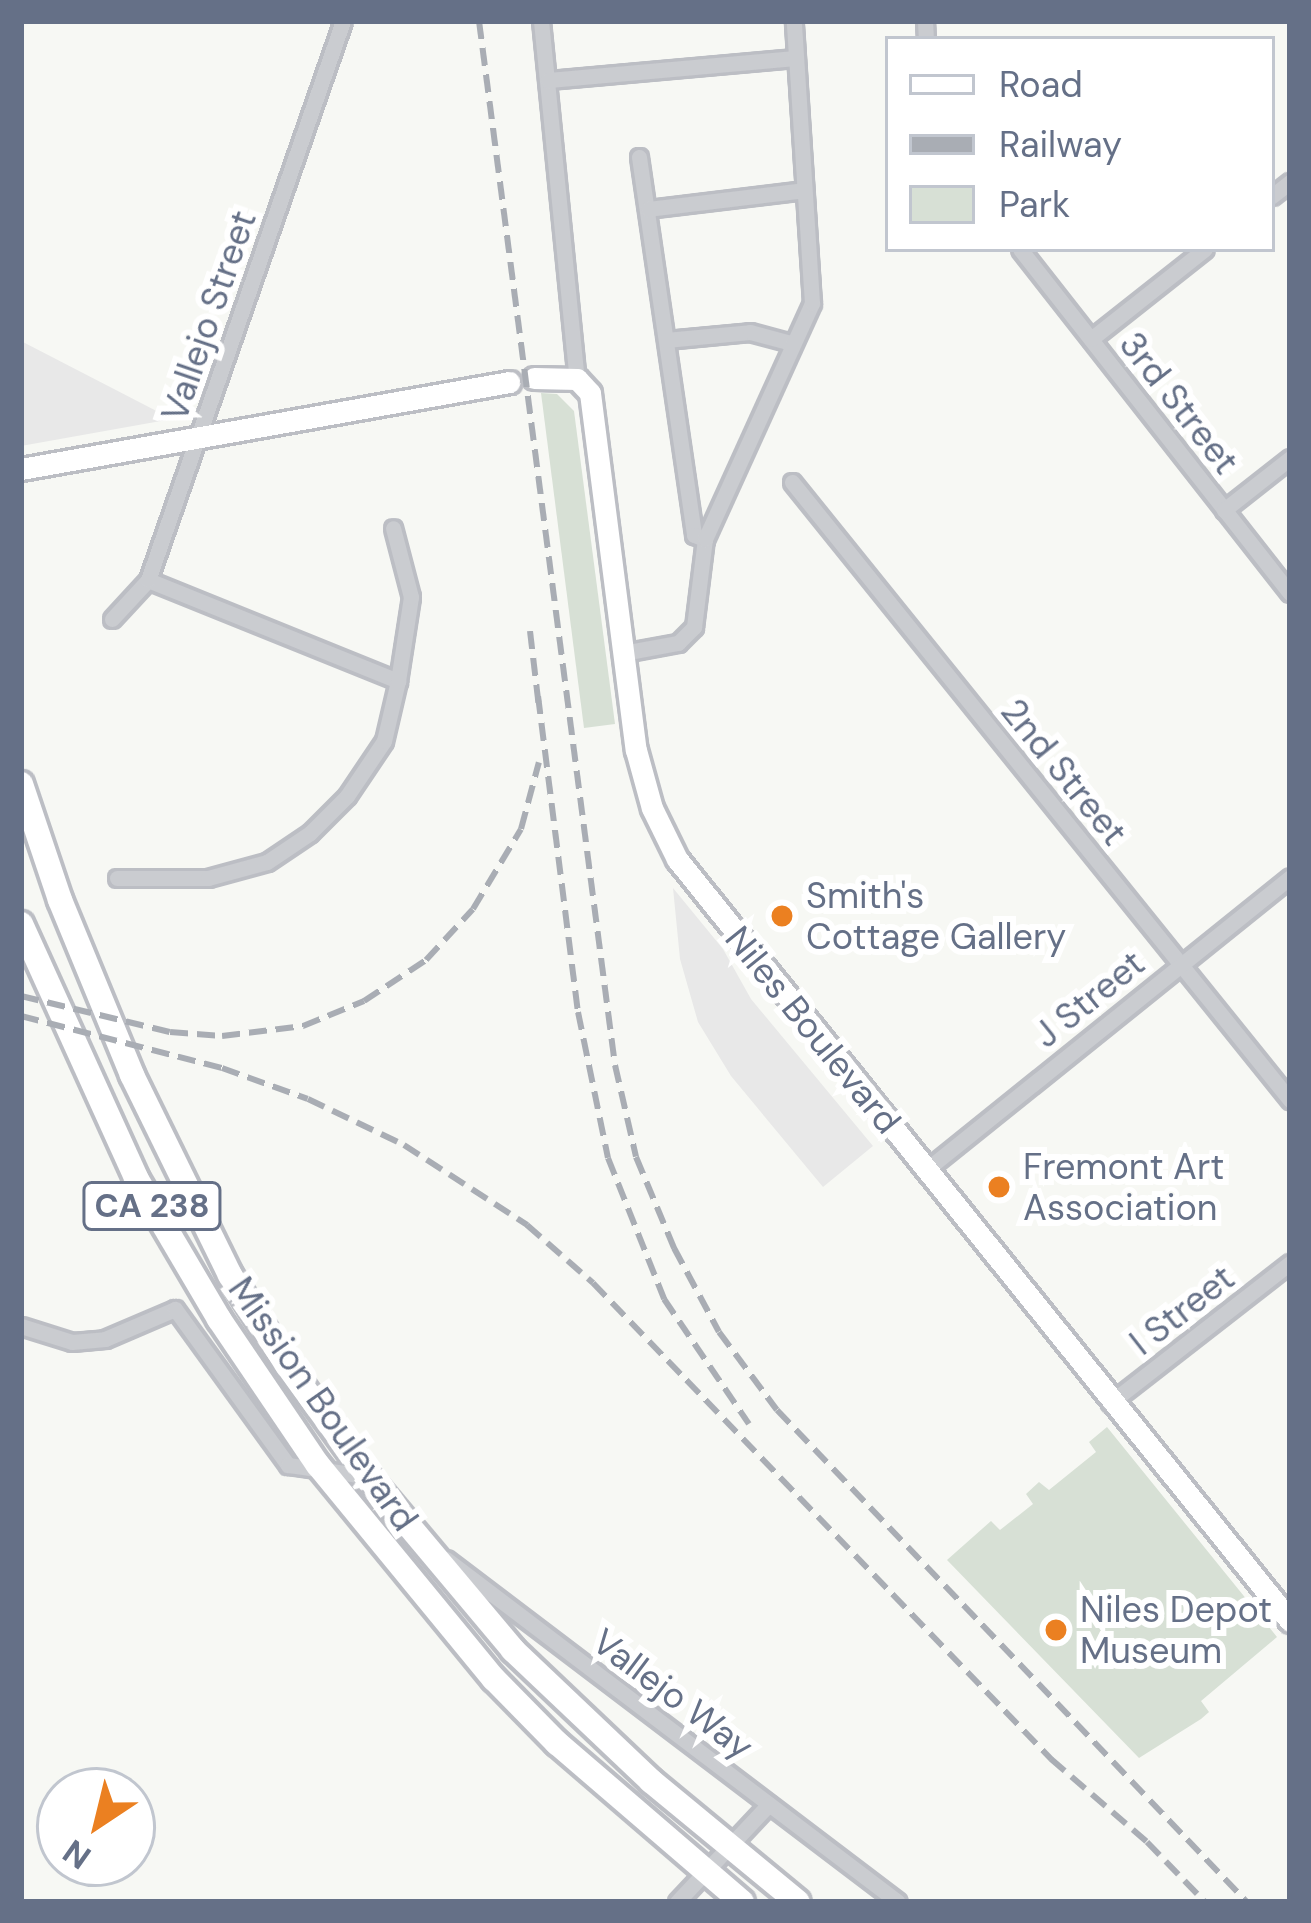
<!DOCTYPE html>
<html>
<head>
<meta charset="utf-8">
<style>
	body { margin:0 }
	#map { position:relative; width:1311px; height:1923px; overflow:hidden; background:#f7f8f4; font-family:"DM Sans",sans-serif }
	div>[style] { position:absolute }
	.built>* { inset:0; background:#e8e8e8 }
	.green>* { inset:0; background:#d7e0d5 }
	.roads { filter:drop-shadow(3px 0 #bcbec4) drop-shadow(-3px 0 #bcbec4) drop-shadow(0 3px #bcbec4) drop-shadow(0 -3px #bcbec4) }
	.street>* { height:15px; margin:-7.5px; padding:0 7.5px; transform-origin:7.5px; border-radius:7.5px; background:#caccd0 }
	.secondary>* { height:21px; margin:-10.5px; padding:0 10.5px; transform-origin:10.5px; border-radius:10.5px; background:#fff }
	.primary>* { height:24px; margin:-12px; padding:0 12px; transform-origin:12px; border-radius:12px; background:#fff }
	.rail>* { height:6px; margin-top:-3px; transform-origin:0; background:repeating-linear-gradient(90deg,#a9adb4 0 18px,transparent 0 27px) }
	.dots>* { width:33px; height:33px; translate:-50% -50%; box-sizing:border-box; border:6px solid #fff; border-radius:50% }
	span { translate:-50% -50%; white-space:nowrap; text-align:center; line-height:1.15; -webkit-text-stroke:12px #fff; paint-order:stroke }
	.shield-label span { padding:3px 9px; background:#fff; border:3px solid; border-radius:9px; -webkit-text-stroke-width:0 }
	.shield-label { font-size:33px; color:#657087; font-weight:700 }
	.street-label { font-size:36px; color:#657087 }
	.poi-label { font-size:36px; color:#657087 }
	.left { translate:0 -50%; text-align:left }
	.frame { position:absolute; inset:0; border:24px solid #657087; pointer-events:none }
	.legend { position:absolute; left:885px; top:36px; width:390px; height:216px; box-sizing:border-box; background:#fff; border:3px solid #c1c6cf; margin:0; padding:15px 21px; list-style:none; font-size:36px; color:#657087 }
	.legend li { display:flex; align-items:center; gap:24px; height:60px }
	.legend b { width:60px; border:3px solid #c1c6cf }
	.north { position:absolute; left:36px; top:1767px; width:120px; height:120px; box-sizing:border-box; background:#fff; border:3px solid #c1c6cf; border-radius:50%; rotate:215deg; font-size:33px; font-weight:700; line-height:48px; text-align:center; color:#657087 }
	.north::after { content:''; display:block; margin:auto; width:42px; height:54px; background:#eb8021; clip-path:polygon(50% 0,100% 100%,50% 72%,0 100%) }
</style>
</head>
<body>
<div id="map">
	<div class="built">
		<div style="clip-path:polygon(21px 341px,172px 419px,21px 446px)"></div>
		<div style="clip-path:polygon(673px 888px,723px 949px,751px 999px,873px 1146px,823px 1187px,731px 1076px,698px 1022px,680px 959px)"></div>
	</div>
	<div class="green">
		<div style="clip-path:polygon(541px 393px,557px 394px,574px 411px,615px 724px,584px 728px)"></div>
		<div style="clip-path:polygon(1107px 1427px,1277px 1637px,1201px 1701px,1209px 1712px,1201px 1719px,1139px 1758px,947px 1560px,991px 1521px,1000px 1530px,1033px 1504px,1026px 1494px,1039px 1482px,1049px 1490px,1096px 1452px,1089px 1442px)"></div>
	</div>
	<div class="roads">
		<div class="street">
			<div style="left:541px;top:21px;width:360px;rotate:84.3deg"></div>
			<div style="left:925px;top:21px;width:18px;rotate:87deg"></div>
			<div style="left:548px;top:80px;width:249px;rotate:-5.1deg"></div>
			<div style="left:639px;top:157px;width:382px;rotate:81.7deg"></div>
			<div style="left:694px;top:535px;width:12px;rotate:20deg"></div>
			<div style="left:1272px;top:196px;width:23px;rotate:-38deg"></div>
			<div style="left:648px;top:209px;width:157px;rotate:-6.9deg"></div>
			<div style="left:1020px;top:249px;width:437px;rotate:51.9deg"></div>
			<div style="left:1091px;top:339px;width:145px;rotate:-38.3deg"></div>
			<div style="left:666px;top:340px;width:84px;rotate:-5.4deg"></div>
			<div style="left:750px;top:332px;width:42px;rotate:15deg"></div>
			<div style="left:792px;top:482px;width:794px;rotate:51.14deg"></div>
			<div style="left:1224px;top:510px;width:84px;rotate:-38.2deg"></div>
			<div style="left:148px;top:580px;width:270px;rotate:22deg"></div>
			<div style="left:112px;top:619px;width:53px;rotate:-47.3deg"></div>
			<div style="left:148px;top:580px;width:592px;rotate:-70.77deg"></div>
			<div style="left:623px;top:653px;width:56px;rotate:-10.3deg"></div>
			<div style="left:678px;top:643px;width:23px;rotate:-45deg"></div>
			<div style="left:694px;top:627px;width:89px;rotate:-82.9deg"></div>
			<div style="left:705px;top:539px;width:259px;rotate:-65.6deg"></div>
			<div style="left:812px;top:303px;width:283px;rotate:-93.7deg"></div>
			<div style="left:117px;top:878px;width:91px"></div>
			<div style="left:208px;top:878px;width:61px;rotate:-15.2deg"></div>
			<div style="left:267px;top:862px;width:52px;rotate:-34deg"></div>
			<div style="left:310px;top:833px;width:52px;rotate:-45deg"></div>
			<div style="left:347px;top:796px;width:66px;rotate:-56.1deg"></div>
			<div style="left:384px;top:741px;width:62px;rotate:-76.9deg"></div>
			<div style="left:398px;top:681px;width:85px;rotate:-81.2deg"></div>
			<div style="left:411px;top:597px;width:71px;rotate:-104.6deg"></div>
			<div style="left:926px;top:1170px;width:467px;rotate:-38.8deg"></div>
			<div style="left:21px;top:1326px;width:53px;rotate:17.4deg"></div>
			<div style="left:72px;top:1342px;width:33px;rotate:-5deg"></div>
			<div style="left:105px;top:1339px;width:76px;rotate:-23.2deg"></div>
			<div style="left:175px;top:1309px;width:193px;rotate:54.1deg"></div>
			<div style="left:288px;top:1465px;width:78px;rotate:8.1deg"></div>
			<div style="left:1110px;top:1403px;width:228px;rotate:-37.9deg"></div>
			<div style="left:446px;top:1559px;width:567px;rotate:37.19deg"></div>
			<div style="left:677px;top:1902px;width:134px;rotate:-46.8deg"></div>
		</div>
		<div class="secondary">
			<div style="left:534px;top:378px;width:43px;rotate:1.3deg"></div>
			<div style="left:577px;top:379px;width:19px;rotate:47deg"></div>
			<div style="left:590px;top:393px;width:360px;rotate:82.7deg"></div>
			<div style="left:636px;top:750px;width:60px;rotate:74.6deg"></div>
			<div style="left:652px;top:808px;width:57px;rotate:63.9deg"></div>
			<div style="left:677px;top:859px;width:978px;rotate:51.18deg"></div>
			<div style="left:21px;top:469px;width:496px;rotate:-10.1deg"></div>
		</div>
		<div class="primary">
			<div style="left:21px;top:784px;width:122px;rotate:71.4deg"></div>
			<div style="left:60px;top:900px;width:189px;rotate:67.6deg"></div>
			<div style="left:132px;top:1075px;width:223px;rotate:63.9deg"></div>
			<div style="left:230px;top:1275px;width:107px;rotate:57.7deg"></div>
			<div style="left:287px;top:1365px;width:138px;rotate:54.1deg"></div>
			<div style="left:368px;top:1477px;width:226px;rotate:50deg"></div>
			<div style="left:513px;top:1650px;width:190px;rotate:43.5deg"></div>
			<div style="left:651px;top:1781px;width:190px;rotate:39.5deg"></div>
			<div style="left:21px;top:924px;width:279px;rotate:65.6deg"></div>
			<div style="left:136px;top:1178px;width:164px;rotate:59.5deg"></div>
			<div style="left:219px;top:1319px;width:176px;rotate:55.9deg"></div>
			<div style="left:318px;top:1465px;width:277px;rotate:50.6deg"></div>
			<div style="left:494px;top:1679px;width:90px;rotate:45.5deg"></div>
			<div style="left:557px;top:1743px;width:244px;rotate:40.7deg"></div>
		</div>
	</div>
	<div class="rail">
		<div style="left:479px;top:21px;width:1053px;rotate:82.58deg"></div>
		<div style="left:615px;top:1065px;width:94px;rotate:77.1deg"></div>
		<div style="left:636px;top:1157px;width:99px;rotate:67.3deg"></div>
		<div style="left:674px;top:1248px;width:95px;rotate:61.8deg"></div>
		<div style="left:719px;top:1332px;width:97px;rotate:53.4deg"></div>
		<div style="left:777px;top:1410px;width:680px;rotate:46.31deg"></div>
		<div style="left:530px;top:631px;width:78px;rotate:83.3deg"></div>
		<div style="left:538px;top:696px;width:319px;rotate:82.8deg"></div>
		<div style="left:578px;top:1012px;width:149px;rotate:78.4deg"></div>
		<div style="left:608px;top:1158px;width:152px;rotate:68.3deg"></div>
		<div style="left:664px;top:1299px;width:151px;rotate:55.8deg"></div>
		<div style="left:21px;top:996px;width:153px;rotate:13.6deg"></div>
		<div style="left:170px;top:1032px;width:52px;rotate:4.4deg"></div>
		<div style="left:222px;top:1036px;width:82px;rotate:-7deg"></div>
		<div style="left:303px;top:1026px;width:66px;rotate:-22.3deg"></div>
		<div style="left:364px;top:1001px;width:74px;rotate:-33.5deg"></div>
		<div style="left:426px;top:960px;width:69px;rotate:-47.3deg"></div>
		<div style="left:473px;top:909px;width:93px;rotate:-59deg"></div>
		<div style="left:521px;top:829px;width:69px;rotate:-75deg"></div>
		<div style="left:21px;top:1016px;width:208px;rotate:14.5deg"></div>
		<div style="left:222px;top:1068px;width:91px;rotate:19.8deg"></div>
		<div style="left:308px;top:1099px;width:106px;rotate:25.6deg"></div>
		<div style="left:404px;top:1145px;width:147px;rotate:33deg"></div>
		<div style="left:527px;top:1225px;width:88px;rotate:41.3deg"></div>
		<div style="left:593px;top:1283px;width:661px;rotate:46.1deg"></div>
		<div style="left:1051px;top:1759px;width:127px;rotate:40.8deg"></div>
		<div style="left:1147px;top:1842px;width:83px;rotate:46deg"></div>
	</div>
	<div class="dots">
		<div style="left:782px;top:916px;background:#eb8021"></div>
		<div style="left:999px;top:1187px;background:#eb8021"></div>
		<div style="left:1056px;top:1630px;background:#eb8021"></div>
	</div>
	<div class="shield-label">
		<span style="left:152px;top:1206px">CA 238</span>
	</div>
	<div class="street-label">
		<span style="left:209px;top:316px;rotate:-71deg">Vallejo Street</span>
		<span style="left:1179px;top:403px;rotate:52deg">3rd Street</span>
		<span style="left:1064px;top:772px;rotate:51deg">2nd Street</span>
		<span style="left:1089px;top:999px;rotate:-39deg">J Street</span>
		<span style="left:813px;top:1030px;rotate:51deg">Niles Boulevard</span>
		<span style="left:1182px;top:1310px;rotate:-38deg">I Street</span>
		<span style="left:323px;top:1404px;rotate:55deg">Mission Boulevard</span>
		<span style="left:673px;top:1694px;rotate:37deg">Vallejo Way</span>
	</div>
	<div class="poi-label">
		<span class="left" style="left:806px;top:916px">Smith's<br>Cottage Gallery</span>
		<span class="left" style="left:1023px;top:1187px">Fremont Art<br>Association</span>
		<span class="left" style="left:1080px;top:1630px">Niles Depot<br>Museum</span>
	</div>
	<div class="frame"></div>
	<ul class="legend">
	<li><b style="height:15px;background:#fff"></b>Road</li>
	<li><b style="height:15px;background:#a9adb4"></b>Railway</li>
	<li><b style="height:33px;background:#d7e0d5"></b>Park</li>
	</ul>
	<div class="north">N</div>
</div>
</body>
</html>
